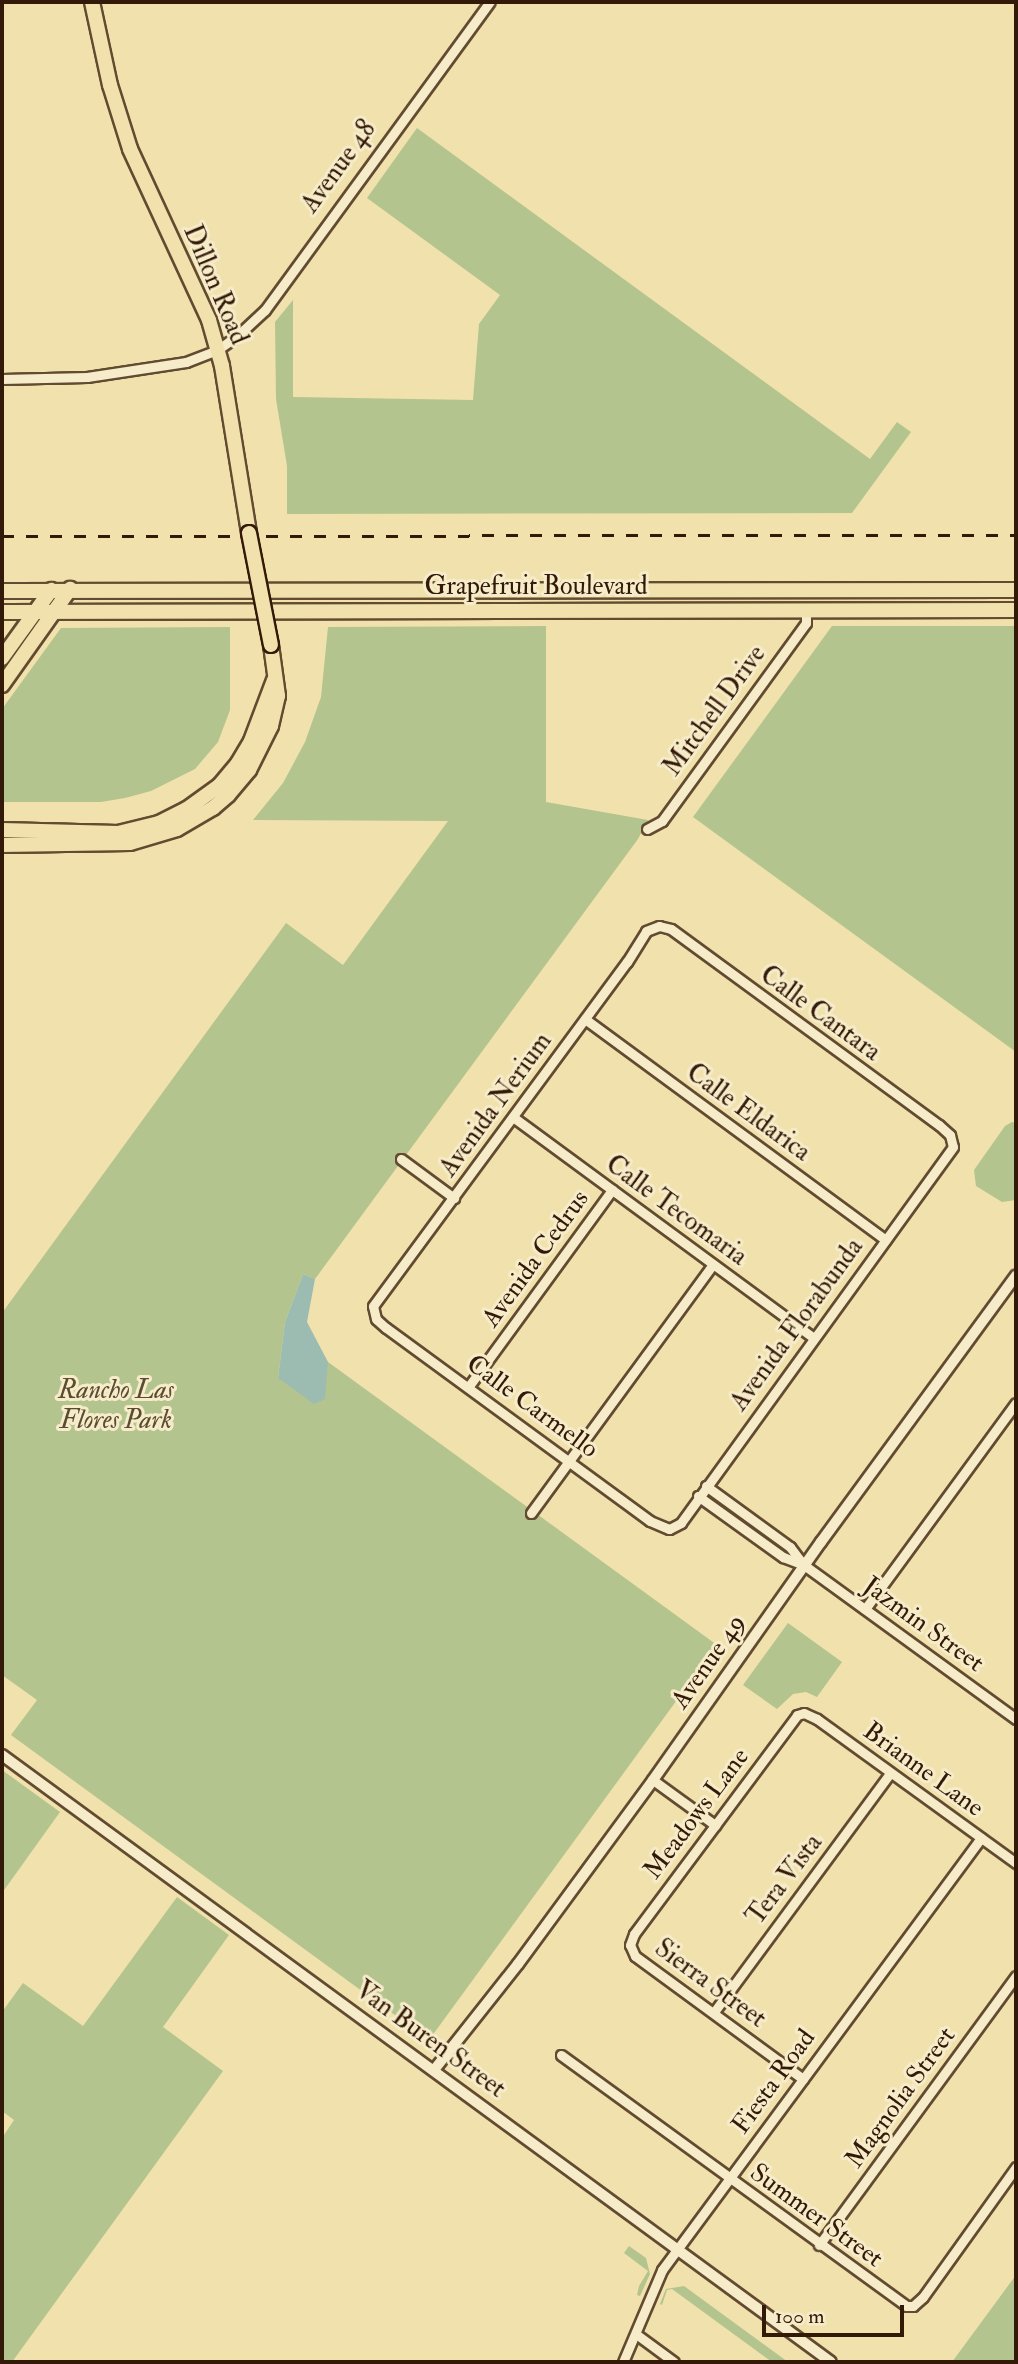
<!DOCTYPE html>
<html>
<head>
<meta charset="utf-8">
<style>
	body { margin:0 }
	#map { position:relative; width:1018px; height:2364px; overflow:hidden; background:#f1e1ad; font-family:"IM FELL Double Pica",serif }
	div>[style] { position:absolute }
	.green>* { inset:0; background:#b4c48e }
	.water>* { inset:0; background:#9cbcb1 }
	.roads { filter:drop-shadow(2px 0 #624b30) drop-shadow(-2px 0 #624b30) drop-shadow(0 2px #624b30) drop-shadow(0 -2px #624b30) }
	.minor>* { height:9px; margin:-4.5px; padding:0 4.5px; transform-origin:4.5px; border-radius:4.5px; background:#f6ecca }
	.tertiary>* { height:10px; margin:-5px; padding:0 5px; transform-origin:5px; border-radius:5px; background:#f6ecca }
	.primary>* { height:14px; margin:-7px; padding:0 7px; transform-origin:7px; border-radius:7px; background:#f1e1ad }
	.rail>* { height:2.5px; margin-top:-1.25px; transform-origin:0; background:repeating-linear-gradient(90deg,#331907 0 12px,transparent 0 24px) }
	.bridges { filter:drop-shadow(2px 0 #331907) drop-shadow(-2px 0 #331907) drop-shadow(0 2px #331907) drop-shadow(0 -2px #331907) }
	.primary-bridge>* { height:14px; margin:-7px; padding:0 7px; transform-origin:7px; border-radius:7px; background:#f1e1ad }
	span { translate:-50% -50%; white-space:nowrap; text-align:center; line-height:1.15; -webkit-text-stroke:6px #f6ecca; paint-order:stroke }
	.street-label { font-size:26px; color:#331907 }
	.park-label { font-size:26px; color:#5a4c30; font-style:italic }
	.frame { position:absolute; inset:0; border:4px solid #331907; pointer-events:none }
	.scale { position:absolute; left:762px; top:2305px; width:142px; height:32px; box-sizing:border-box; border:4px solid #331907; border-top:0; padding-left:9px; font-size:21px; line-height:24px; white-space:nowrap; color:#331907; -webkit-text-stroke:5px #f6ecca; paint-order:stroke }
</style>
</head>
<body>
<div id="map">
	<div class="green">
		<div style="clip-path:polygon(417px 128px,870px 459px,897px 422px,911px 432px,852px 513px,287px 514px,287px 466px,276px 399px,275px 322px,293px 300px,293px 397px,473px 400px,479px 324px,500px 295px,367px 198px)"></div>
		<div style="clip-path:polygon(546px 626px,546px 802px,648px 820px,638px 839px,315px 1279px,303px 1274px,285px 1322px,278px 1378px,328px 1362px,717px 1645px,429px 2040px,11px 1735px,37px 1700px,2px 1675px,2px 1313px,286px 923px,343px 965px,448px 821px,253px 820px,283px 783px,305px 742px,321px 697px,328px 627px)"></div>
		<div style="clip-path:polygon(832px 626px,1016px 626px,1016px 1052px,693px 817px)"></div>
		<div style="clip-path:polygon(230px 627px,230px 710px,218px 742px,195px 769px,151px 791px,125px 798px,101px 802px,2px 802px,2px 709px,61px 628px)"></div>
		<div style="clip-path:polygon(1012px 1122px,1016px 1123px,1016px 1200px,1002px 1202px,976px 1186px,974px 1170px,1005px 1126px)"></div>
		<div style="clip-path:polygon(788px 1623px,842px 1662px,817px 1697px,806px 1692px,793px 1694px,777px 1709px,743px 1685px)"></div>
		<div style="clip-path:polygon(2px 1770px,60px 1812px,2px 1893px)"></div>
		<div style="clip-path:polygon(177px 1897px,229px 1935px,163px 2027px,223px 2071px,12px 2362px,2px 2362px,2px 2138px,14px 2120px,2px 2111px,2px 2012px,23px 1983px,83px 2026px)"></div>
		<div style="clip-path:polygon(629px 2246px,646px 2258px,650px 2274px,640px 2296px,637px 2295px,639px 2286px,648px 2271px,624px 2253px)"></div>
		<div style="clip-path:polygon(1016px 2275px,1016px 2362px,952px 2362px,966px 2343px)"></div>
		<div style="clip-path:polygon(684px 2286px,788px 2362px,772px 2362px,672px 2289px,667px 2290px,662px 2305px,660px 2304px,666px 2289px)"></div>
	</div>
	<div class="water">
		<div style="clip-path:polygon(303px 1274px,315px 1279px,307px 1322px,328px 1362px,325px 1399px,314px 1404px,278px 1378px,285px 1322px)"></div>
	</div>
	<div class="roads">
		<div class="minor">
			<div style="left:2px;top:379px;width:85px;rotate:-1.3deg"></div>
			<div style="left:87px;top:377px;width:100px;rotate:-8.6deg"></div>
			<div style="left:186px;top:362px;width:33px;rotate:-21deg"></div>
			<div style="left:217px;top:350px;width:24px;rotate:-35deg"></div>
			<div style="left:237px;top:336px;width:38px;rotate:-43deg"></div>
			<div style="left:265px;top:310px;width:381px;rotate:-53.9deg"></div>
			<div style="left:647px;top:829px;width:17px;rotate:-28deg"></div>
			<div style="left:662px;top:821px;width:245px;rotate:-54deg"></div>
			<div style="left:806px;top:623px;width:12px;rotate:-90deg"></div>
			<div style="left:659px;top:926px;width:12px;rotate:14deg"></div>
			<div style="left:671px;top:929px;width:332px;rotate:36.2deg"></div>
			<div style="left:939px;top:1125px;width:15px;rotate:42deg"></div>
			<div style="left:950px;top:1135px;width:12px;rotate:76deg"></div>
			<div style="left:953px;top:1147px;width:464px;rotate:125.9deg"></div>
			<div style="left:681px;top:1523px;width:13px;rotate:153deg"></div>
			<div style="left:669px;top:1529px;width:21px;rotate:-157deg"></div>
			<div style="left:650px;top:1521px;width:327px;rotate:-143.8deg"></div>
			<div style="left:386px;top:1328px;width:13px;rotate:-138deg"></div>
			<div style="left:376px;top:1319px;width:13px;rotate:-103deg"></div>
			<div style="left:373px;top:1306px;width:428px;rotate:-53.6deg"></div>
			<div style="left:627px;top:962px;width:36px;rotate:-58deg"></div>
			<div style="left:646px;top:931px;width:14px;rotate:-21deg"></div>
			<div style="left:585px;top:1019px;width:373px;rotate:36.3deg"></div>
			<div style="left:513px;top:1117px;width:373px;rotate:36.3deg"></div>
			<div style="left:401px;top:1159px;width:66px;rotate:36.3deg"></div>
			<div style="left:469px;top:1386px;width:243px;rotate:-53.9deg"></div>
			<div style="left:706px;top:1486px;width:104px;rotate:36deg"></div>
			<div style="left:790px;top:1547px;width:21px;rotate:53deg"></div>
			<div style="left:698px;top:1496px;width:105px;rotate:35.7deg"></div>
			<div style="left:783px;top:1557px;width:22px;rotate:21deg"></div>
			<div style="left:804px;top:1565px;width:262px;rotate:36deg"></div>
			<div style="left:531px;top:1513px;width:308px;rotate:-53.8deg"></div>
			<div style="left:865px;top:1609px;width:255px;rotate:-53.8deg"></div>
			<div style="left:653px;top:1780px;width:77px;rotate:36deg"></div>
			<div style="left:714px;top:2012px;width:297px;rotate:-53.6deg"></div>
			<div style="left:561px;top:2055px;width:427px;rotate:36deg"></div>
			<div style="left:906px;top:2306px;width:7px"></div>
			<div style="left:913px;top:2306px;width:13px;rotate:-42deg"></div>
			<div style="left:923px;top:2297px;width:160px;rotate:-54.4deg"></div>
			<div style="left:803px;top:2079px;width:208px;rotate:-143.8deg"></div>
			<div style="left:635px;top:1956px;width:12px;rotate:-114deg"></div>
			<div style="left:630px;top:1945px;width:12px;rotate:-70deg"></div>
			<div style="left:634px;top:1934px;width:273px;rotate:-53.3deg"></div>
			<div style="left:797px;top:1715px;width:7px;rotate:-16deg"></div>
			<div style="left:804px;top:1713px;width:14px;rotate:25deg"></div>
			<div style="left:817px;top:1719px;width:246px;rotate:35.9deg"></div>
			<div style="left:819px;top:2245px;width:333px;rotate:-53.8deg"></div>
			<div style="left:636px;top:2334px;width:47px;rotate:36.4deg"></div>
			<div style="left:623px;top:2362px;width:100px;rotate:-67deg"></div>
			<div style="left:662px;top:2270px;width:537px;rotate:-53.56deg"></div>
		</div>
		<div class="tertiary">
			<div style="left:2px;top:1755px;width:1027px;rotate:36.21deg"></div>
			<div style="left:434px;top:2070px;width:135px;rotate:-51.6deg"></div>
			<div style="left:518px;top:1964px;width:228px;rotate:-53.7deg"></div>
			<div style="left:653px;top:1780px;width:291px;rotate:-54.8deg"></div>
			<div style="left:821px;top:1542px;width:330px;rotate:-53.8deg"></div>
		</div>
		<div class="primary">
			<div style="left:92px;top:2px;width:85px;rotate:77.8deg"></div>
			<div style="left:110px;top:85px;width:67px;rotate:72.6deg"></div>
			<div style="left:130px;top:149px;width:188px;rotate:65.2deg"></div>
			<div style="left:209px;top:320px;width:48px;rotate:74.2deg"></div>
			<div style="left:222px;top:366px;width:169px;rotate:80.8deg"></div>
			<div style="left:2px;top:591px;width:1014px;rotate:-0.06deg"></div>
			<div style="left:2px;top:612px;width:1014px;rotate:-0.11deg"></div>
			<div style="left:2px;top:658px;width:84px;rotate:-54.2deg"></div>
			<div style="left:2px;top:685px;width:118px;rotate:-54.7deg"></div>
			<div style="left:2px;top:830px;width:116px;rotate:1.5deg"></div>
			<div style="left:118px;top:833px;width:42px;rotate:-13.7deg"></div>
			<div style="left:159px;top:823px;width:31px;rotate:-27deg"></div>
			<div style="left:187px;top:809px;width:39px;rotate:-36deg"></div>
			<div style="left:219px;top:786px;width:30px;rotate:-50deg"></div>
			<div style="left:238px;top:763px;width:26px;rotate:-59deg"></div>
			<div style="left:251px;top:741px;width:65px;rotate:-69.3deg"></div>
			<div style="left:2px;top:845px;width:128px;rotate:-0.9deg"></div>
			<div style="left:130px;top:843px;width:49px;rotate:-16.6deg"></div>
			<div style="left:177px;top:829px;width:42px;rotate:-30.3deg"></div>
			<div style="left:213px;top:808px;width:20px;rotate:-41deg"></div>
			<div style="left:228px;top:795px;width:33px;rotate:-50deg"></div>
			<div style="left:249px;top:770px;width:49px;rotate:-63.4deg"></div>
			<div style="left:271px;top:726px;width:31px;rotate:-77deg"></div>
			<div style="left:278px;top:696px;width:51px;rotate:-97.8deg"></div>
		</div>
	</div>
	<div class="rail">
		<div style="left:2px;top:536px;width:1014px;rotate:-0.06deg"></div>
	</div>
	<div class="bridges">
		<div class="primary-bridge">
			<div style="left:249px;top:533px;width:114px;rotate:78.9deg"></div>
		</div>
	</div>
	<div class="street-label">
		<span style="left:339px;top:167px;rotate:-54deg">Avenue 48</span>
		<span style="left:215px;top:285px;rotate:67deg">Dillon Road</span>
		<span style="left:536px;top:587px">Grapefruit Boulevard</span>
		<span style="left:715px;top:711px;rotate:-54deg">Mitchell Drive</span>
		<span style="left:820px;top:1014px;rotate:36deg">Calle Cantara</span>
		<span style="left:496px;top:1105px;rotate:-54deg">Avenida Nerium</span>
		<span style="left:748px;top:1113px;rotate:36deg">Calle Eldarica</span>
		<span style="left:676px;top:1211px;rotate:36deg">Calle Tecomaria</span>
		<span style="left:536px;top:1259px;rotate:-54deg">Avenida Cedrus</span>
		<span style="left:797px;top:1325px;rotate:-54deg">Avenida Florabunda</span>
		<span style="left:532px;top:1407px;rotate:36deg">Calle Carmello</span>
		<span style="left:923px;top:1625px;rotate:36deg">Jazmin Street</span>
		<span style="left:709px;top:1662px;rotate:-55deg">Avenue 49</span>
		<span style="left:923px;top:1770px;rotate:36deg">Brianne Lane</span>
		<span style="left:697px;top:1814px;rotate:-53deg">Meadows Lane</span>
		<span style="left:785px;top:1880px;rotate:-53deg">Tera Vista</span>
		<span style="left:710px;top:1984px;rotate:36deg">Sierra Street</span>
		<span style="left:430px;top:2040px;rotate:36deg">Van Buren Street</span>
		<span style="left:774px;top:2082px;rotate:-54deg">Fiesta Road</span>
		<span style="left:901px;top:2098px;rotate:-54deg">Magnolia Street</span>
		<span style="left:816px;top:2216px;rotate:36deg">Summer Street</span>
	</div>
	<div class="park-label">
		<span style="left:116px;top:1406px">Rancho Las<br>Flores Park</span>
	</div>
	<div class="frame"></div>
	<div class="scale">100 m</div>
</div>
</body>
</html>
